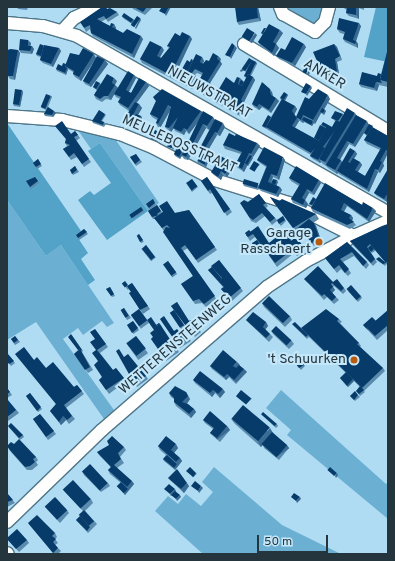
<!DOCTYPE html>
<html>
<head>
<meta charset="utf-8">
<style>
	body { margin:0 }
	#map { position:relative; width:395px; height:561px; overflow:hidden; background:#b0dcf3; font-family:Overpass,sans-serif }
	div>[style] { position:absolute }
	.green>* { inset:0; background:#6bb0d2 }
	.forest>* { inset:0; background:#53a3c9 }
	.roads { filter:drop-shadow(1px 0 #4e768a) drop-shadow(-1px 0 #4e768a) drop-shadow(0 1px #4e768a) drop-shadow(0 -1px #4e768a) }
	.minor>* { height:12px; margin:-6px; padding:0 6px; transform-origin:6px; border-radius:6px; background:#fff }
	.wall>* { inset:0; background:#5b8cae; transform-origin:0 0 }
	.shaded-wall>* { inset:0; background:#396b93; transform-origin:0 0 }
	.building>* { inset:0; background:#063b6a; transform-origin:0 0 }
	.dots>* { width:11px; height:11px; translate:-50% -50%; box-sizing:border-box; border:2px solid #c5e7fa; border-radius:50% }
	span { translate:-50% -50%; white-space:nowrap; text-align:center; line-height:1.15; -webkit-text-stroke:4px #c5e7fa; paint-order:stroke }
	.street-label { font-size:14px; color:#24353e }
	.poi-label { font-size:14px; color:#24353e }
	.right { translate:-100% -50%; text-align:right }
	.frame { position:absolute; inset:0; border:8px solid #24353e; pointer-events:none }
	.scale { position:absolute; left:257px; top:535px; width:71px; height:18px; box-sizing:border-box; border:2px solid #24353e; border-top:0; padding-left:5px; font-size:12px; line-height:14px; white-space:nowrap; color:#24353e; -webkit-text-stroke:3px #c5e7fa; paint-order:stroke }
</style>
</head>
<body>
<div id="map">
	<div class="green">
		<div style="clip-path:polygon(286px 7px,327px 7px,317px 24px,313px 25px)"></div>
		<div style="clip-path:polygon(75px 126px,111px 133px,159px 203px,148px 211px,100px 143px,91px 149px)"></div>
		<div style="clip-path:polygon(7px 200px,46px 256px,61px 245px,114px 323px,107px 327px,102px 321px,83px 335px,78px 328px,63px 339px,114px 410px,104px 419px,36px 322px,7px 340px)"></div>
		<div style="clip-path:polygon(281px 390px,386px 484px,388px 482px,388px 519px,287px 435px,291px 430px,266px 408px)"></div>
		<div style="clip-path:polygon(214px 467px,282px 525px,341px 554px,203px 554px,155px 511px,168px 496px,178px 504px,186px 494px,201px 506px,213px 492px,202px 482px)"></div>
	</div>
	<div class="forest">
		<div style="clip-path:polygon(376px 7px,388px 7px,388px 62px,364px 57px)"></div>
		<div style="clip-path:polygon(7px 123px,81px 231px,76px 235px,88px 253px,81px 259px,95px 280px,88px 285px,61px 245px,46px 256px,7px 200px)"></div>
		<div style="clip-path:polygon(100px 143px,148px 211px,107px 240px,78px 200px,90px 191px,94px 195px,111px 183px,88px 151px)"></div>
	</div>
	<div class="roads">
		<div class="minor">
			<div style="left:280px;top:7px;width:8px;rotate:67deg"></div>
			<div style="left:283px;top:14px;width:37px;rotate:29deg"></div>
			<div style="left:315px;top:32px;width:14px;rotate:-45deg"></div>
			<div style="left:325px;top:22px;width:16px;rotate:-75deg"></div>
			<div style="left:7px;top:23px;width:36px;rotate:5deg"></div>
			<div style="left:43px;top:26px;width:35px;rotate:16deg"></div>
			<div style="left:77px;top:36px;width:358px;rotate:29.6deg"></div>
			<div style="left:62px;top:31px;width:18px;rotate:-47deg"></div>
			<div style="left:74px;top:18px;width:26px;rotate:-25deg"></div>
			<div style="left:244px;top:44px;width:168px;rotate:31.1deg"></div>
			<div style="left:7px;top:116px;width:55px;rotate:4.2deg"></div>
			<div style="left:62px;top:120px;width:60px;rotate:13.6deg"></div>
			<div style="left:120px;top:134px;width:37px;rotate:22deg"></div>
			<div style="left:154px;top:148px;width:69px;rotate:27.7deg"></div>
			<div style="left:215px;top:180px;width:77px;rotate:17.3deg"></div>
			<div style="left:289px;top:203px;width:73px;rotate:26.9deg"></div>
			<div style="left:7px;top:522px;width:132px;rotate:-44.1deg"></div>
			<div style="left:102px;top:430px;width:218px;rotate:-40.9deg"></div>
			<div style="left:267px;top:287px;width:47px;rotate:-33.7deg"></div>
			<div style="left:306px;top:261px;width:54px;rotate:-27.5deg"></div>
			<div style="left:354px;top:236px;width:37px;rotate:-24deg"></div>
			<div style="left:7px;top:553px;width:1px;rotate:45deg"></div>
		</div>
	</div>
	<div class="wall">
		<div style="clip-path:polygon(17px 7px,28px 7px,27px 10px,18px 9px)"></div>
		<div style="clip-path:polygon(132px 7px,153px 7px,145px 15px,133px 9px)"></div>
		<div style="clip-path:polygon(258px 7px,261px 21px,239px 25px,237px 22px)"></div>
		<div style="clip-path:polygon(343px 7px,364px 7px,364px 10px,359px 8px,359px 19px,349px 16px,346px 13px,347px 10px,345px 9px)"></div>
		<div style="clip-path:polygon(108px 9px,117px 12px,119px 15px,108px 22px,106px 19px,101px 22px,110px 26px,114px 24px,116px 28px,115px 29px,123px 33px,143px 39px,134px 58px,93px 36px,91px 33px,90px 29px,86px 32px,84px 28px)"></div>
		<div style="clip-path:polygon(122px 16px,133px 19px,134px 20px,132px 24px,123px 18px)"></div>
		<div style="clip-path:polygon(361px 26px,356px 41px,358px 44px,358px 48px,345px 42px,343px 39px,344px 34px,340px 33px,337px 29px)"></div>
		<div style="clip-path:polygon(261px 33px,283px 33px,276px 44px,279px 48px,274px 56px,260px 45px,258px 42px,263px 35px)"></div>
		<div style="clip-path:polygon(257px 35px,252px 43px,243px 38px,242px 37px)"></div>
		<div style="clip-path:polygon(180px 36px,190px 36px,192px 39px,178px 67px,182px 69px,190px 62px,202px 57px,204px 61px,203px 63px,209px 61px,218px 56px,221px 59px,220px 61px,222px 64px,210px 83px,213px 87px,207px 97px,197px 91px,195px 88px,202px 75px,197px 73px,195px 75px,197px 78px,192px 89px,142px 63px,140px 59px,164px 50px,160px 57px,161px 58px,169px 48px,167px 46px)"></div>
		<div style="clip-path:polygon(31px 43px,30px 46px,34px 49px,32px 54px,21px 53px,19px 50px)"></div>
		<div style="clip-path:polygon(334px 44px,337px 47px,342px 60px,337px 62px,339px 74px,334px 79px,333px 77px,326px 80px,324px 77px)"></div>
		<div style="clip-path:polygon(45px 46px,59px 48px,61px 51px,53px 67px,43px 63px,40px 60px,41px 57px,37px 56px,36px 54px)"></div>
		<div style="clip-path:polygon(306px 47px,295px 66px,279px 59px,276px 56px,285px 50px)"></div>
		<div style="clip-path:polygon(388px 48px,388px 87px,379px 85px,377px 91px,361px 87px,359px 84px,381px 74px)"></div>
		<div style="clip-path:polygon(7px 50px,18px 50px,20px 53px,15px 80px,10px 79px,8px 76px,8px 74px,7px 74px)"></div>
		<div style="clip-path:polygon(79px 55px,96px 58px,108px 64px,91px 87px,85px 84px,83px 81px,96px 58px,81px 81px,75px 77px,73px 74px,73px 72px,68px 69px,66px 75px,57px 71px,56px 69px,66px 64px)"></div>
		<div style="clip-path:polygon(252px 60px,256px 62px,257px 64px,251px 76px,253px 77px,255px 80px,244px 102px,246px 105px,240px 116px,215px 102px,213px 99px,234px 83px,242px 81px,244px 82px,246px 78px,244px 76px,246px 72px,243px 70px,242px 69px)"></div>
		<div style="clip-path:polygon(134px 75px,136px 78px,129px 92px,131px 93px,146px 82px,149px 86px,136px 103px,139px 104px,142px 108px,138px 115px,141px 116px,142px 118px,136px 128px,132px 125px,130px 127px,125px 124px,123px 121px,129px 111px,120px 105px,118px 102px,120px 99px,116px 97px,114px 94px,111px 100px,106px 99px,102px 102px,96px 99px,94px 95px,97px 90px,94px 88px,93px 87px,117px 81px,115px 85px,118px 88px)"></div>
		<div style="clip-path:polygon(23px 92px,20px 107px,14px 106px,13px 104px)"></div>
		<div style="clip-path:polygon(272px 92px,273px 96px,279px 101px,271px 113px,262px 107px,259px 110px,254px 107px,252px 104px)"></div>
		<div style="clip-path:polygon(evenodd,288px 95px,285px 101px,295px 106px,297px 109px,294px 115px,296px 117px,309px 99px,330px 99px,324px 109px,326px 111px,324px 115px,321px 113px,315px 124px,314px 123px,312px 126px,304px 122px,303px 123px,298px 120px,299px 121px,295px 128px,314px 138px,322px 126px,321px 125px,332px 127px,335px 121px,333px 119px,331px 118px,343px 114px,343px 115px,356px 115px,374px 128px,388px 136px,388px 153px,383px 163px,384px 166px,380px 173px,378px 172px,369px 192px,339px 174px,338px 173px,337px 174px,328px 168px,326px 166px,323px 164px,321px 162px,320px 163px,313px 159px,310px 156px,311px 155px,263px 127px,262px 126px,271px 117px,281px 100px,280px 98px,288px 95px,364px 133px,367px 136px,364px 140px,367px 144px,380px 150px,365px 176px,358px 172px,362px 165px,360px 162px,354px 159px,357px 154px,355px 151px,342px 162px,340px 160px,349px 144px,355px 147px,364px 133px)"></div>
		<div style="clip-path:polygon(51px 96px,52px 97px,48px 107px,56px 113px,53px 117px,45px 116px,44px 114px,46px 110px,42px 108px,41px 107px)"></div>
		<div style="clip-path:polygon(153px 97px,201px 111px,213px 117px,215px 120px,225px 127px,220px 136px,217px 135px,207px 152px,203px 149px,201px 146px,212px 126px,209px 130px,206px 128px,188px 160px,184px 159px,182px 156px,180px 159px,175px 156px,174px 154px,184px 151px,198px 122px,189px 134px,186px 131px,184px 135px,175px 131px,174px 128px,171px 132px,168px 130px,165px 127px,171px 109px,160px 128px,158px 127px,156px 123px,157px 120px,152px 117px,150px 114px,156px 101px)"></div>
		<div style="clip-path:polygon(106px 115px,102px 121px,104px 122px,106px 124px,104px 127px,93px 123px,92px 121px)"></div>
		<div style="clip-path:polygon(55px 126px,71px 134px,75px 131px,80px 138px,76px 141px,91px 162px,84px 167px,77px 157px,71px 160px,63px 149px,67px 146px,65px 143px,66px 139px)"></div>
		<div style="clip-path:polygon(235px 136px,257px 143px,260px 146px,253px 157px,252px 157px,253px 158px,248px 166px,247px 166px,244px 172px,238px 168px,235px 165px,241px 154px,225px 149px,223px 145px)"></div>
		<div style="clip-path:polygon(136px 154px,142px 162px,136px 166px,130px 157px)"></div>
		<div style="clip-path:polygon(209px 157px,210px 158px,206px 167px,198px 163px,197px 161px)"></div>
		<div style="clip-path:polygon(38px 159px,42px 166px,37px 169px,33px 163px)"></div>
		<div style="clip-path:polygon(257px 160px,285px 160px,279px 180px,273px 177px,271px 183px,278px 182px,276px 185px,282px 190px,278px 197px,261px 191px,259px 189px,258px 190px,244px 186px,243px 184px,259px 185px,266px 167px,260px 163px)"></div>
		<div style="clip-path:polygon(232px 163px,234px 166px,227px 177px,223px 175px,221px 180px,214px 175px,211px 172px)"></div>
		<div style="clip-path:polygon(75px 166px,79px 172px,73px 175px,70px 170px)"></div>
		<div style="clip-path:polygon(388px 169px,388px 201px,387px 201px,387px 202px,377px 196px,374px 193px)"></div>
		<div style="clip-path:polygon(35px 177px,39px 183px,31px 189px,26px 181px)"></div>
		<div style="clip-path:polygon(207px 177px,232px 212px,227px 216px,212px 193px,210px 194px,201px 181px)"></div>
		<div style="clip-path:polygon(289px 178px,321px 183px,314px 195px,309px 193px,305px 200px,308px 204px,306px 208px,293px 203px,291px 199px,299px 186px,291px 181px)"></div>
		<div style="clip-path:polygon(192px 179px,198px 187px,192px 192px,186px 183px)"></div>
		<div style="clip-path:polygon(259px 194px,268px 206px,266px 208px,277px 220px,283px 216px,286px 221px,281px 226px,277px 221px,272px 225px,265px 216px,256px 223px,251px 221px,249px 217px,248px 202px)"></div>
		<div style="clip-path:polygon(270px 197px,316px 214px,319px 219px,313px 223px,316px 226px,321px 240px,314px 246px,306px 236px,301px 239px)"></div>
		<div style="clip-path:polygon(153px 199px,156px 205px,150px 210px,146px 204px)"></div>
		<div style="clip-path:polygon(316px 199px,362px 205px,376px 211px,369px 222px,347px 206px,344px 212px,351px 215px,353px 218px,352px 220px,356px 225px,350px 229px,313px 212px,311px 208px,312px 206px,309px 204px)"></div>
		<div style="clip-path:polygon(157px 205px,162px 212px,175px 213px,189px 210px,217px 250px,198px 263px,188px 248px,183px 251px,217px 300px,206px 307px,202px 303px,195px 304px,181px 284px,193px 276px,164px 231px,155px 219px,153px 219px,148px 211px)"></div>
		<div style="clip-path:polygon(141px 207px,144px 212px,133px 219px,130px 215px)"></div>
		<div style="clip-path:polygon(388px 224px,388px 266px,386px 264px,385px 266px,378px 261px,376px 259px,385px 262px,375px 250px,375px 251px,372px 253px,369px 250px,377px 262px,373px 266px,352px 244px,350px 241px)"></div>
		<div style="clip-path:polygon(84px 229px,88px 234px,79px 240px,76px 235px)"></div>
		<div style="clip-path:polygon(251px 232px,269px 243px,288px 233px,292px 241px,296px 237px,305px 249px,297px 256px,294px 253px,277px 267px,263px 247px,258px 251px,252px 243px,257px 240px,255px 237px,250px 241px,245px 233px)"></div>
		<div style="left:139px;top:234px;width:9px;height:3px;rotate:58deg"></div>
		<div style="clip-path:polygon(347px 242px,367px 262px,369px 265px,366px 269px,354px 256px,343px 262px,351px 273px,348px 276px,341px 269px,337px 273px,325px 258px)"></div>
		<div style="left:146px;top:245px;width:16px;height:6px;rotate:52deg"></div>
		<div style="clip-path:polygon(219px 260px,243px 291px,232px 301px,221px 289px,223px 287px,208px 270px,212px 267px)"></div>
		<div style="left:168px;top:261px;width:16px;height:6px;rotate:55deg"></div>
		<div style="clip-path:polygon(304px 279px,333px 282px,344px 288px,346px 291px,343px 294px,334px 286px,333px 287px,335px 290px,332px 293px,339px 300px,334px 304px,327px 297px,324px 300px,307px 282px)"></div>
		<div style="clip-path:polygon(122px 283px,128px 286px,132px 283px,150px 309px,143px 314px,129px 293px,131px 292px,129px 289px,128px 290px)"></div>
		<div style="clip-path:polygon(110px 287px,115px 296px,112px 297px,106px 289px)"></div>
		<div style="clip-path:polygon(348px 291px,361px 296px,362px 298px,358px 302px)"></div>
		<div style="clip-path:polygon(177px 302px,189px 321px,191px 320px,201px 332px,195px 337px,174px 311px,186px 327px,182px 330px,170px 313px,174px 310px,171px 306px)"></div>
		<div style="clip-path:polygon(262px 303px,290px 316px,292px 320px,285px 327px,264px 307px)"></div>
		<div style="clip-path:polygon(124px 308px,131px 318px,127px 320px,121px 310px)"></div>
		<div style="left:139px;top:309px;width:17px;height:10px;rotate:54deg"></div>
		<div style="clip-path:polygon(388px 310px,388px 330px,377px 340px,363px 325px,376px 321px)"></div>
		<div style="clip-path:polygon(160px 319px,174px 331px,181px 334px,184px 332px,191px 341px,180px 348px)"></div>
		<div style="clip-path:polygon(339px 319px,342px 322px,340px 323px,359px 343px,361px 346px,360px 347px,383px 368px,385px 371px,364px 391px,365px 392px,360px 396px,356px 391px,360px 387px,354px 381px,348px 387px,340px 378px,346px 373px,309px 337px,307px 339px,292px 324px,302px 330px)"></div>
		<div style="clip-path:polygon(246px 320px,266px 322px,268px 326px,265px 329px,273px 337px,269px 342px,249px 323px)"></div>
		<div style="left:133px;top:321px;width:11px;height:7px;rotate:56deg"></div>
		<div style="clip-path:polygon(159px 323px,179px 352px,166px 361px,151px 339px,153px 337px,154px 330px)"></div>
		<div style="clip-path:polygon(95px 329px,108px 347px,100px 353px,113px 370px,116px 368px,126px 381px,109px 394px,99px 380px,102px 377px,98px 361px,95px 339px)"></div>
		<div style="clip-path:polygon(271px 331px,291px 340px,294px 344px,289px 349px,274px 335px)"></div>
		<div style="clip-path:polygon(71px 334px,83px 351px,82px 352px,93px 370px,88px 373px,74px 354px,78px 350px)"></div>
		<div style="clip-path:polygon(15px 336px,20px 342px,15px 345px,11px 339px)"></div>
		<div style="left:136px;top:336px;width:21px;height:12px;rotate:55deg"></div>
		<div style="clip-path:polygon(7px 353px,15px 363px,11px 366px,7px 361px)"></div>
		<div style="clip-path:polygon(15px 354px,34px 360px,74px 387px,77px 385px,84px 394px,66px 408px,75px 419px,69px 424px,66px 420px,61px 425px,50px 411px,56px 404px)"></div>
		<div style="clip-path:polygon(124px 357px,146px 376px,148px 379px,137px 387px,134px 383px)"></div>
		<div style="clip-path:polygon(301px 361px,305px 366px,301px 370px,296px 364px)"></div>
		<div style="clip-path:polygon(239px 365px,247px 372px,236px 384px,229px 377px,226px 380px,212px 369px,210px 366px)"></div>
		<div style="clip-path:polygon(193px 380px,225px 392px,220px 398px,215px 393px,212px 397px,195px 383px)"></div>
		<div style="clip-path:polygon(7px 388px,12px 395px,7px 398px)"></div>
		<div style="left:30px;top:393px;width:20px;height:5px;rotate:53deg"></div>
		<div style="clip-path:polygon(169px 393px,190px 399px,187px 404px,194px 409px,196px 412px,191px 418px,176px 406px,174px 402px,174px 399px,171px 397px)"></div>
		<div style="clip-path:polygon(358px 395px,360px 397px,355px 401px,350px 396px)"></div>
		<div style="clip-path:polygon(7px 399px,19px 413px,8px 421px,7px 419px)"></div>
		<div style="clip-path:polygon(40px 414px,56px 434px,48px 440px,33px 419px)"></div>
		<div style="clip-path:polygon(261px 414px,277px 424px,278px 426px,276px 428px)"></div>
		<div style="clip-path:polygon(231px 419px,273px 433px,289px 448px,279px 460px,264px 448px,263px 445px,261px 447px,235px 424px)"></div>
		<div style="clip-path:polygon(203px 420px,227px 426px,230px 430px,220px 442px,213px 436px,210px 433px,213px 429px,205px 423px)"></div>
		<div style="clip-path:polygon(8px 426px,23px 435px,24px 437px,20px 440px)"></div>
		<div style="clip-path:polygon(14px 444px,36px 457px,38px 460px,36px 462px,38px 465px,32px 470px,27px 470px,11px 452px,9px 449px)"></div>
		<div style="clip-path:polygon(158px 446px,178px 448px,174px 453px,180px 458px,182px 461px,175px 470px,164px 461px,163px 459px,166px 455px,160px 450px)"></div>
		<div style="clip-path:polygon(124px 447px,126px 450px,120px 457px,124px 463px,117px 468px,134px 484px,125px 495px,117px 486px,121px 483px,110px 474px,108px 470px,111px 467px,99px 455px,97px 452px)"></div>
		<div style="clip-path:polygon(82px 471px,108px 483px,110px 486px,101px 492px,84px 475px)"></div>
		<div style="clip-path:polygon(168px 478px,189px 486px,184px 493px,171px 481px)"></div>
		<div style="clip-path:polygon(63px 490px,91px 499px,93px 503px,85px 511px,97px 524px,88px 533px,76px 520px,80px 516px,83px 511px,66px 493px)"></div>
		<div style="clip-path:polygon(7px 493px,15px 503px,7px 507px)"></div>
		<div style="clip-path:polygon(45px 507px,67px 510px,69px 513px,60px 523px)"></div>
		<div style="clip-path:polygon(28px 523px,55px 533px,57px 537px,55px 539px,58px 543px,55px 545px,61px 551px,58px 554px,54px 554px)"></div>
		<div style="clip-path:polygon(7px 539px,27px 540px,29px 543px,19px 552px)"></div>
	</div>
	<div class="shaded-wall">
		<div style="clip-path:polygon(169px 7px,171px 7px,166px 16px,165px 14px)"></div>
		<div style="clip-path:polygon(257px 7px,258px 7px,261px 21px,258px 18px)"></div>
		<div style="clip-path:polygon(356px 7px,358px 7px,359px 8px,359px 19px,356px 15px)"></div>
		<div style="clip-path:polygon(140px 18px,141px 20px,136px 29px,135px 28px)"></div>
		<div style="clip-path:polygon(133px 19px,134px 20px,132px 24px,131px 22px)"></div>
		<div style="clip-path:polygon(359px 23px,361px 26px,356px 41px,358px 44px,358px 48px,353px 40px)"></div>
		<div style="clip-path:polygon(114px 24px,116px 28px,115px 31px,112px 27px)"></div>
		<div style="clip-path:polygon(280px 30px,283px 33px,275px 45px,273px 42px)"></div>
		<div style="clip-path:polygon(255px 33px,257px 35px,252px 43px,250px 42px)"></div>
		<div style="clip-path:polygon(141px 36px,143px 39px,134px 58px,132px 54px)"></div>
		<div style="clip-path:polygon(190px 36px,192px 39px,178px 69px,175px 66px)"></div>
		<div style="clip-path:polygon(28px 40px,31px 43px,30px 49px,28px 46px)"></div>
		<div style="clip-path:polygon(276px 44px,279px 48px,274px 56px,272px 53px)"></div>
		<div style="clip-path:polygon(304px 44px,306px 47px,295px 66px,292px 63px)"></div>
		<div style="clip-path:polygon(334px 44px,337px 47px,342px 60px)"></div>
		<div style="clip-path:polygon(32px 46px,34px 49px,32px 54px,30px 51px)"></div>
		<div style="clip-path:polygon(235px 46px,237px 48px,231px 59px,230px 57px)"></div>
		<div style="clip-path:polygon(162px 47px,164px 50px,159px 59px,157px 56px)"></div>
		<div style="clip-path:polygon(59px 48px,61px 51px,53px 67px,51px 64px)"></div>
		<div style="clip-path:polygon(18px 50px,20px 53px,15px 80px,13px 76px)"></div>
		<div style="clip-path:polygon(94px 54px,96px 58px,81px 81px,79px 77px)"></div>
		<div style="clip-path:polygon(218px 56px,221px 59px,220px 61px,222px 64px,210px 83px,213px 87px,207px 97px,205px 93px,207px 82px)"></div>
		<div style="clip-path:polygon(202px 57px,204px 61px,202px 65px,200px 62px)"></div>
		<div style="clip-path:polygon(335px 59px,337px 62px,339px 74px,337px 71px)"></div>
		<div style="clip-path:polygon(105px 60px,108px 64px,91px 87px,89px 84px)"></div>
		<div style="left:252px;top:60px;width:1px;height:13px;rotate:45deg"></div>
		<div style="left:256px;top:62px;width:2px;height:18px;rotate:63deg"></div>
		<div style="clip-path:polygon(311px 65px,312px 66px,309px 75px,307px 74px)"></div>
		<div style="clip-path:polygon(67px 68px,68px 69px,66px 75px,65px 73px)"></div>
		<div style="clip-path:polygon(134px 75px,136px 78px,128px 93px,126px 90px)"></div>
		<div style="clip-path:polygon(195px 75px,197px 78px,192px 89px,189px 85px)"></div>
		<div style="clip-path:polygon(253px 77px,255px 80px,244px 102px,246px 105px,240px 116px,238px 113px,241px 100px)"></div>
		<div style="clip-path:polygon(114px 78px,117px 81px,114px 86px,112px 83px)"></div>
		<div style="clip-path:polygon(240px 78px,243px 81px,240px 86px,238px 84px)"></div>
		<div style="clip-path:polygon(146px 82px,149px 86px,130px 112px,128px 108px)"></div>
		<div style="clip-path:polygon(376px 82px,379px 85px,377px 91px,374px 88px)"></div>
		<div style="clip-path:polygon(100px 83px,101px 85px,98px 91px,96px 89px)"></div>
		<div style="clip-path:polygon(115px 85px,118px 88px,111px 100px,108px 96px)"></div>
		<div style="clip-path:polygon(311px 86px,312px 88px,307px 96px,306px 94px)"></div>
		<div style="clip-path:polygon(270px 89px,272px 92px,273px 98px,271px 95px)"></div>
		<div style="clip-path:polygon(22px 90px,23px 92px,20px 107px,19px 105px)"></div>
		<div style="clip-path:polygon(287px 94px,288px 95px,284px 102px,283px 100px)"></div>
		<div style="clip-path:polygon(328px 95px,330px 99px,322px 113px,320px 112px,321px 113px,315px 124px,313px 120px)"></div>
		<div style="left:51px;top:96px;width:1px;height:14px;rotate:45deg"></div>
		<div style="clip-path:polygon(276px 98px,279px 101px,271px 113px,269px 110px)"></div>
		<div style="clip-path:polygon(139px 104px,142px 108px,132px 125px,130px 124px,132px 125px,130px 127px,128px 124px)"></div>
		<div style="clip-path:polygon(259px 104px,262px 107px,259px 110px,257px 107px)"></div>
		<div style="clip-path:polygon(168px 105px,171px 109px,160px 128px,158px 124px)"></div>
		<div style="clip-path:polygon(295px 106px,297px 109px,294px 115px,292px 111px)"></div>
		<div style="clip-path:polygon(325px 110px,326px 111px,324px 115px,323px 113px)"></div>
		<div style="clip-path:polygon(54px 111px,56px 113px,53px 117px,52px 115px)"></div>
		<div style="clip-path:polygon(201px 111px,204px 114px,189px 134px,187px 130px)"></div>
		<div style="clip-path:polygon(355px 113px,358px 118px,328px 166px,325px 162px)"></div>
		<div style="left:105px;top:114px;width:1px;height:8px;rotate:45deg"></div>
		<div style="clip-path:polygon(303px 115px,305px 119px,302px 120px,304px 122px,303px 123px,301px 120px)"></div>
		<div style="clip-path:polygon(141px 116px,142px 118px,136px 128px,135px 127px)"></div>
		<div style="clip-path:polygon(178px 117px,180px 120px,171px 132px,169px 128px)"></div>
		<div style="clip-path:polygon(213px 117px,215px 121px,209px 130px,207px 126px)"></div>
		<div style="clip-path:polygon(297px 118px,299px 121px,294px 129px,292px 126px)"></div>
		<div style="clip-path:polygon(313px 121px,314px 123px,312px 126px,311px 125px)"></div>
		<div style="clip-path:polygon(367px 121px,369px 125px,355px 147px,353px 144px)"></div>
		<div style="clip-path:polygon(340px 122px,319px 159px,321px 162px,320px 163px,318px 160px,323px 147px)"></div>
		<div style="clip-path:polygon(223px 123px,225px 127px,220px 136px,217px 133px)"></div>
		<div style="clip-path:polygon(203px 124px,206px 128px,188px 160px,186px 157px)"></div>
		<div style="clip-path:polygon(184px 128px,186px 131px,184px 135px,181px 132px)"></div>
		<div style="clip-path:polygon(159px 132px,160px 134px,156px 142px,155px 140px)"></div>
		<div style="clip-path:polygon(215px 132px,217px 135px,207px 152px,205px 148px)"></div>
		<div style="clip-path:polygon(175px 141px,176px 143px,173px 150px,172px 148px)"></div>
		<div style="clip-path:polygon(347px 141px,349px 144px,339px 161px,337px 158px)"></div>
		<div style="clip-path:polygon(257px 143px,260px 146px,253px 157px,251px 154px)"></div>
		<div style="clip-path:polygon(183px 150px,184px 152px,180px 159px,179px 157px)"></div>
		<div style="clip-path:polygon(386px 150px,388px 153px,383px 163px,384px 166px,380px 173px,378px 170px,380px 161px)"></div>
		<div style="clip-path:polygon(355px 151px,357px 154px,350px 165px,348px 162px)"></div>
		<div style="clip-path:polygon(249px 153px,253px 158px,248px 166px,245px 163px,247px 166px,244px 172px,242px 169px)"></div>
		<div style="clip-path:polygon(209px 157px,210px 158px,206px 167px,204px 165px)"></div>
		<div style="clip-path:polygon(283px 157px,285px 160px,279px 180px,277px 176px)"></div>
		<div style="clip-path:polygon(341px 160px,343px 164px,337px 171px,338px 173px,337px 174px,335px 170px)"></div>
		<div style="clip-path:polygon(360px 162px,362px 165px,357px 173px,355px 170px)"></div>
		<div style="clip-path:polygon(232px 163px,234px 166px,227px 177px,225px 174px)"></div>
		<div style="left:259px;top:164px;width:1px;height:9px;rotate:45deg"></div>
		<div style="clip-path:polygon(375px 169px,378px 172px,369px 192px,367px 189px)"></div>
		<div style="clip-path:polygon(221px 171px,223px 175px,221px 180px,218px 177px)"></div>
		<div style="clip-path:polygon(271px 174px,273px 177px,270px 185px,268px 182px)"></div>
		<div style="clip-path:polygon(277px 180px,278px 182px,276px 187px,275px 185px)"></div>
		<div style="clip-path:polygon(319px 180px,321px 183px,314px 195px,312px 192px)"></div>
		<div style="clip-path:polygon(280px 187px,282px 190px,278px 197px,276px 194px)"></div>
		<div style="clip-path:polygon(307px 189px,309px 193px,304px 202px,302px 198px)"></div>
		<div style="clip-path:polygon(388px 193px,388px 200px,387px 202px,384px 199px)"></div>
		<div style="clip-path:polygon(305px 200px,308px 204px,306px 208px,303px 205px)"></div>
		<div style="clip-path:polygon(344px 203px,347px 206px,343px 213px,341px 210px)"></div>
		<div style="clip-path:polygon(373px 208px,376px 211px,369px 222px,367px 219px)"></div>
		<div style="clip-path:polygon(351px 215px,353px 218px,352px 221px,349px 218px)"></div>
		<div style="clip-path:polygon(314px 223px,316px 226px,321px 240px,319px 237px)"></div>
		<div style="clip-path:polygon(333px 287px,335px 290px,332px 293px,330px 290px)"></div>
		<div style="clip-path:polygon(266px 322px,268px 326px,265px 330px,263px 327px)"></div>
		<div style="left:237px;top:362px;width:4px;height:6px;rotate:45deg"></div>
		<div style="left:244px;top:369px;width:4px;height:15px;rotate:45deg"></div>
		<div style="clip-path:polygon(227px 374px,229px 377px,226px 380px,224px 377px)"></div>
		<div style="clip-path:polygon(353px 379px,354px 381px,348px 387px,347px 386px)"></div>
		<div style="clip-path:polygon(223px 389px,225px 392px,220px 398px,218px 394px)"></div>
		<div style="clip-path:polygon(213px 390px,215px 393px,212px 397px,210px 393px)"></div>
		<div style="clip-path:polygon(186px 392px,190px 399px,185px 406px,182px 402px)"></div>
		<div style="left:251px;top:398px;width:1px;height:8px;rotate:45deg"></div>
		<div style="clip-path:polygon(194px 409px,196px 412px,191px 418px,189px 414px)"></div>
		<div style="clip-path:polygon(63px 416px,66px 420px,61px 425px,59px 422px)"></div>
		<div style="left:227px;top:426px;width:5px;height:16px;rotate:53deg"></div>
		<div style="clip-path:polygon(270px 428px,273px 433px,261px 447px,258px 442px)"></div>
		<div style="clip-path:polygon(176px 444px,178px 448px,173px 454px,171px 450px)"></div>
		<div style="left:287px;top:445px;width:4px;height:16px;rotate:56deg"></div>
		<div style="clip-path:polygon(180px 458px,182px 461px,175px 470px,174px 468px,177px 464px,176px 462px)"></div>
		<div style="left:196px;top:473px;width:1px;height:5px;rotate:45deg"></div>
		<div style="clip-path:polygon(337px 473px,338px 475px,336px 478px,335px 476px)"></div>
		<div style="clip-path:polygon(132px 481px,134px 484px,125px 495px,124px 493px,128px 489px,127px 487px)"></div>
		<div style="clip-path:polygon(187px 483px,189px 486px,184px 493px,181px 489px)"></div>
		<div style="clip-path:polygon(201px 486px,203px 488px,199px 493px,198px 491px)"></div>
		<div style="clip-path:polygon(175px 489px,176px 491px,171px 496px,170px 494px)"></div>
		<div style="clip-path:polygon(180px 495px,181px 497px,177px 501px,176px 499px)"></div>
		<div style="clip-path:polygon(300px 497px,301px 499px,297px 503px,296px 501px)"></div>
	</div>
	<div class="building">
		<div style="clip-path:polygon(102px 7px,106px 7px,107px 9px,110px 8px,117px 12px,106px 19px,104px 16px,97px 19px,110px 26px,111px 23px,114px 24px,112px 27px,123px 33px,127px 29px,141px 36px,132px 54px,91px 33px,90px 25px,84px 28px,80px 22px)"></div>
		<div style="clip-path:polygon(134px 7px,147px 7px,143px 12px)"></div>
		<div style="clip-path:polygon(162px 7px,169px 7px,165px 14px,159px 11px)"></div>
		<div style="clip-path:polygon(235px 7px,257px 7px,258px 18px,237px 22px)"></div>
		<div style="clip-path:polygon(347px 7px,356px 7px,356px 15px,346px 13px)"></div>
		<div style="left:124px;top:13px;width:11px;height:4px;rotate:34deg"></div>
		<div style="left:137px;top:16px;width:4px;height:11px;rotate:34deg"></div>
		<div style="clip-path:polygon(339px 18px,359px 23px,353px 40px,356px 41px,355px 44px,343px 39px,345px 32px,337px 29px)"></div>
		<div style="clip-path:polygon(269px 24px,280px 30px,273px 42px,276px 44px,272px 53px,258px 42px)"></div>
		<div style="left:247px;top:28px;width:9px;height:10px;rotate:32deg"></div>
		<div style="clip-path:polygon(264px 28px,266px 28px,263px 34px,261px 33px)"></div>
		<div style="clip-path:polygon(182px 32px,190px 36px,175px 66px,188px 71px,196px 54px,202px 57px,200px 62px,203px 64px,206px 60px,209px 61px,213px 53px,218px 56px,217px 59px,220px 61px,207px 82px,210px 83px,205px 93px,195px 88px,203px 73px,195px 69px,192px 73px,195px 75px,189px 85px,140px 59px,150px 41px,162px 47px,157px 56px,161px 58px,170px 47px,167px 46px,175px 33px,180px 36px)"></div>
		<div style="clip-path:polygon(292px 37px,304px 44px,292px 63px,276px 56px,281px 48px,285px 50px)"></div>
		<div style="clip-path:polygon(20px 39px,28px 40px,28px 46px,32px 46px,30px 51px,19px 50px)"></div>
		<div style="clip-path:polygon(232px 43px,235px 46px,230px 57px,225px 55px)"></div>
		<div style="clip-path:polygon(40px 44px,45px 46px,44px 45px,41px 56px,36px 54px)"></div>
		<div style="clip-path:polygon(334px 44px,340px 56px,335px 59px,337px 71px,332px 75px,331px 74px,324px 77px,313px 52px)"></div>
		<div style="clip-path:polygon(44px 45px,59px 48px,51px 64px,40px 60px)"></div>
		<div style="clip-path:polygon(83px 48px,94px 54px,79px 77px,73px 74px,74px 71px,65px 66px,70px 53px,79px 55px)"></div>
		<div style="clip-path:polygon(388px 48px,388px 82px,380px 80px)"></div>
		<div style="clip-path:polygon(11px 49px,18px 50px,13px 76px,8px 76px,8px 71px,7px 71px,7px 50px)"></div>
		<div style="clip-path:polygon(97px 56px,105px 60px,89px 84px,83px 81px)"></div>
		<div style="left:249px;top:58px;width:4px;height:13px;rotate:34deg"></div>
		<div style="clip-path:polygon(191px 59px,193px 60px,188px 71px,182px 69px,187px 60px,190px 62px)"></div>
		<div style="clip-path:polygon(252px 60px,256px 62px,250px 75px,248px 74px,247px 77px,244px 76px)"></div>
		<div style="clip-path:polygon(63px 63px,66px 64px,65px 66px,67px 68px,65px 73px,56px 69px,58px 64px,62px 66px)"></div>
		<div style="left:307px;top:63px;width:4px;height:10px;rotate:27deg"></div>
		<div style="clip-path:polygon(128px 71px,134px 75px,126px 90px,131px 93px,139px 78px,146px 82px,128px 108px,118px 102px,121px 97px,114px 94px)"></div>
		<div style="clip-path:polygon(362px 72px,377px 76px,378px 73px,381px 74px,380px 80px,382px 83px,376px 82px,374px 88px,359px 84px)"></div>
		<div style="clip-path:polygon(107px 74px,114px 78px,112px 83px,115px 85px,108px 96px,104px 96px,100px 99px,94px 95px)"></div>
		<div style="clip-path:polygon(248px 74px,253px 77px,241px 100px,244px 102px,238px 113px,213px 99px,226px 77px,234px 83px,237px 77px,240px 78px,238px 84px,242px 86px)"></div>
		<div style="clip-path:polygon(241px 80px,244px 82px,242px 86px,239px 84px)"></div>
		<div style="clip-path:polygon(96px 81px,100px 83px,96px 89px,93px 87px)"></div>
		<div style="clip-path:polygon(262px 82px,270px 89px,271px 95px,276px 98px,269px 110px,259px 104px,257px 107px,252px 104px)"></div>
		<div style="clip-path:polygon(306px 83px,311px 86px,306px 94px,301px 92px)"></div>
		<div style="clip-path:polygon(15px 89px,22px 90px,19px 105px,13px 104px)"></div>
		<div style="clip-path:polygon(162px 89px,201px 111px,187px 130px,184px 128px,181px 132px,173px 128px,178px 117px,169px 128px,165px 127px,171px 107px,168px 105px,158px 124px,156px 123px,158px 118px,150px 114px,156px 101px,153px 97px)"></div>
		<div style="clip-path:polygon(318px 89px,328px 95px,313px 120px,303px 115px,301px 120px,296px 117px,305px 97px,309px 99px)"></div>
		<div style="left:284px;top:92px;width:4px;height:7px;rotate:34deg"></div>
		<div style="left:46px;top:94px;width:5px;height:14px;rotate:22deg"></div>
		<div style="clip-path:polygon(282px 99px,295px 106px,292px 111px,297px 118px,292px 126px,319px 141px,326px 127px,321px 125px,323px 122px,332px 127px,336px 120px,340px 122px,336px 129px,323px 147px,325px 148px,318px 160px,310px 156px,315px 148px,311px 153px,266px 127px)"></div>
		<div style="clip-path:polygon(135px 102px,139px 104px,128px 124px,123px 121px)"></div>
		<div style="clip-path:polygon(48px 107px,54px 111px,52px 115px,44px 114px)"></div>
		<div style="clip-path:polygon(322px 108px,325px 110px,323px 113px,320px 112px)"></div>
		<div style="clip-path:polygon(347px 108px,355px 113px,325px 162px,319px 159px)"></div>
		<div style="clip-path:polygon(99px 110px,105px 114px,101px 121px,104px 122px,103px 125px,92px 121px)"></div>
		<div style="clip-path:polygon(203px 111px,213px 117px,207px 126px,203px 124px,186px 157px,182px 155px)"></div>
		<div style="clip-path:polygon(335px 111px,343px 114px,338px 121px,331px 118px)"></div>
		<div style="clip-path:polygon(136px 114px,141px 116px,135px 127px,130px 124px)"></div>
		<div style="clip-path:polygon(268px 115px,271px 117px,266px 127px,267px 128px,262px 126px)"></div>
		<div style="clip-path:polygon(356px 115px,367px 121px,353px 144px,347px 141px,337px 158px,341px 160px,335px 170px,326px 165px)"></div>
		<div style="clip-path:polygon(304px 117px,313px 121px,311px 125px,302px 120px)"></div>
		<div style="clip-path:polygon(215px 119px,223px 123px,217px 133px,215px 132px,205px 148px,201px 146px)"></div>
		<div style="clip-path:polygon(62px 121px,71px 134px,75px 131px,78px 135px,74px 137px,89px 159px,82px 164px,74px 153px,69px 157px,63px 149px,70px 145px,65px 143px,66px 139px,55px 126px)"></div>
		<div style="clip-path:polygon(369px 124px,373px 126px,367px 135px,364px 133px)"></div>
		<div style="clip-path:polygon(320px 125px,326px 128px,319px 141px,314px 138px)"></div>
		<div style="clip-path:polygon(372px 127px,388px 136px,388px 151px,386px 150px,380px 161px,382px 162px,378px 170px,375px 169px,367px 189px,337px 171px,350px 148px,355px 151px,348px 162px,350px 163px,353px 158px,360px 162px,355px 170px,365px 176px,381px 148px,364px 140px)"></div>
		<div style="clip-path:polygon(155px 130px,159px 132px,155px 140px,151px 139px)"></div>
		<div style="clip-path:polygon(229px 133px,235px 136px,236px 134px,257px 143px,251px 154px,249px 153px,242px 169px,235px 165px,242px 152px,223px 145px)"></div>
		<div style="left:170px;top:139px;width:5px;height:8px;rotate:22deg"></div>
		<div style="clip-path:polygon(177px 147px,183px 150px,179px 157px,174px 154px)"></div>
		<div style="clip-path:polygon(264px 147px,283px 157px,277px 176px,271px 174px,268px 182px,280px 187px,276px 194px,258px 188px,267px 166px,257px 160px)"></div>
		<div style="left:202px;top:153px;width:8px;height:9px;rotate:30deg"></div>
		<div style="clip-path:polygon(136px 154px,140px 160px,135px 164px,130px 157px)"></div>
		<div style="clip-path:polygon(250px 155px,252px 156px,247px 165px,245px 163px)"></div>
		<div style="clip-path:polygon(221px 156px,232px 163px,225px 174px,221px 171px,218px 177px,211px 172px)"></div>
		<div style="clip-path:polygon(38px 159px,41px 164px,36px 167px,33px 163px)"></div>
		<div style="left:254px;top:161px;width:6px;height:9px;rotate:31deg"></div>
		<div style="clip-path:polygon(75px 166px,77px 170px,72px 174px,70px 170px)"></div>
		<div style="clip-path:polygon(296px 166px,319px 180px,312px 192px,307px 189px,302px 198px,305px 200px,303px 205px,291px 199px,300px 184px,289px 178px)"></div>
		<div style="clip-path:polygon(388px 169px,388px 193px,384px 199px,374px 193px)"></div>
		<div style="clip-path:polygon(35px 177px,38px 181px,30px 187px,26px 181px)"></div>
		<div style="clip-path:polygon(207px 177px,230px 209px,224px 213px,210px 189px,208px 191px,201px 181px)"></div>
		<div style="left:192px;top:179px;width:9px;height:7px;rotate:54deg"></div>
		<div style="left:244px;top:179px;width:15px;height:5px;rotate:16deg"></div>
		<div style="clip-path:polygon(273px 179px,277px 180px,275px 185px,271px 183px)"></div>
		<div style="clip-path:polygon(325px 183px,362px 205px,363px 202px,373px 208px,367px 219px,344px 203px,341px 210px,351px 215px,349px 218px,354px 222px,347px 225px,311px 208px)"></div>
		<div style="clip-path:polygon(259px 194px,266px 203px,263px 205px,275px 218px,270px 222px,262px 213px,253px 220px,249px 217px,240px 203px,244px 200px,248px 202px)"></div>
		<div style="clip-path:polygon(270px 197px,280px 201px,275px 204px,277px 207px)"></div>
		<div style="clip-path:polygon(313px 197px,316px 199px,312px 205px,309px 204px)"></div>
		<div style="clip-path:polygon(153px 199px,155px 203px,149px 208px,146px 204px)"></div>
		<div style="clip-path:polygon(282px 199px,316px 214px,293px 228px,275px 204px)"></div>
		<div style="clip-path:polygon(167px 201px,175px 213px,189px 210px,215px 247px,196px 260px,185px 245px,181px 248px,215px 296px,204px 304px,199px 299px,193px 301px,181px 284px,193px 276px,163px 232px,166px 227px,170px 228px,167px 225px,162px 228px,154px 218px,163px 212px,159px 206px)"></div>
		<div style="clip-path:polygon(157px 205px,161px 211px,157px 214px,158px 215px,156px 216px,152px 217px,148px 211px)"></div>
		<div style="left:141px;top:207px;width:4px;height:14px;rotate:56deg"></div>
		<div style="clip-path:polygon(283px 216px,285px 220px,279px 224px,277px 220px)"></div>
		<div style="clip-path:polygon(309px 219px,314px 223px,319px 237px,312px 243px,303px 232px,299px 236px,295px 230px)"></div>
		<div style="clip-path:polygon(388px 224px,388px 260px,386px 263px,370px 244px,367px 247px,375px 259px,371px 263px,350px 241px,382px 226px)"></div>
		<div style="clip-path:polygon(258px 226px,269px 243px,285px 230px,291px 241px,296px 237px,303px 246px,294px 253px,292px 250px,275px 263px,253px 234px,248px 237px,246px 235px)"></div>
		<div style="clip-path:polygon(84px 229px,87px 232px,78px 238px,76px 235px)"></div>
		<div style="clip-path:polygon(249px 230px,251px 232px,246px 235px,248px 237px,245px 233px)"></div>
		<div style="clip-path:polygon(139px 234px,143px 240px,140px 242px,137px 236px)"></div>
		<div style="left:257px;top:240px;width:7px;height:6px;rotate:56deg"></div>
		<div style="clip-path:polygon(347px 242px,367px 262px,363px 266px,352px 252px,340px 259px,349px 269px,345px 273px,339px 265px,334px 269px,325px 258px)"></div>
		<div style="clip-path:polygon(146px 245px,155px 257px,151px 260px,142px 249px)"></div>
		<div style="clip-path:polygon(371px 245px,374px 249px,371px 252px,368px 248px)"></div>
		<div style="clip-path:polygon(379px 257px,386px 263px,383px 264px,376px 259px)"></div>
		<div style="clip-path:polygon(219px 260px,241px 288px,229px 298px,221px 289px,224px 287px,219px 282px,222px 278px,211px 266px)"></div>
		<div style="left:168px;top:261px;width:14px;height:6px;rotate:54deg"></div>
		<div style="clip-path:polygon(318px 266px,333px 282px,337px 279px,344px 288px,341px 291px,332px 283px,331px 284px,333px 287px,330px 290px,336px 297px,332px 301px,324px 294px,322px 296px,304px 279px)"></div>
		<div style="clip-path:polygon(212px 267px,222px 279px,219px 282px,220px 283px,208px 270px)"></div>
		<div style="left:125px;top:281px;width:5px;height:4px;rotate:53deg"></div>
		<div style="clip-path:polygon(132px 283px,148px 306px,140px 310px,129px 293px,131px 292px,127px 286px)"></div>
		<div style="left:351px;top:285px;width:15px;height:6px;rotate:48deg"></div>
		<div style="clip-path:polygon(110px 287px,114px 294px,111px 296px,106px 289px)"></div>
		<div style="left:269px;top:296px;width:29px;height:10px;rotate:44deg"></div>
		<div style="clip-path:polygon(177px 302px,189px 321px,191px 320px,199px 329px,192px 334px,171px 306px)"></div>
		<div style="left:124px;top:308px;width:9px;height:4px;rotate:58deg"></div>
		<div style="left:139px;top:309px;width:14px;height:10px;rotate:54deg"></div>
		<div style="clip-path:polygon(326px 309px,339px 319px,337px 321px,359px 343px,357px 344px,383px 368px,362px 388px,301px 328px)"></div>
		<div style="left:174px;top:310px;width:18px;height:5px;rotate:56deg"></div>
		<div style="clip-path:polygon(388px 310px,388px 325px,375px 336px,367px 328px)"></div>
		<div style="clip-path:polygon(253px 312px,266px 322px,263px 327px,270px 334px,266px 338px,246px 320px)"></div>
		<div style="clip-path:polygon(164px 316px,174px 331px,177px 329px,181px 334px,184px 332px,188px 338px,178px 345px,160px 319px)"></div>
		<div style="clip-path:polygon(151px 317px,157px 326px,160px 324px,176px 349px,164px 357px,151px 339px,153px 337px,150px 333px,154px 330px,147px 320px)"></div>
		<div style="clip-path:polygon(372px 317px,376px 321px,367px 328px,368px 330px,363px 325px)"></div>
		<div style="clip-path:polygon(133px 321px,138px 328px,132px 333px,127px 325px)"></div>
		<div style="clip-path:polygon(295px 322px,308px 335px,306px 337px,292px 324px)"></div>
		<div style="clip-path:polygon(159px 323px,160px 324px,157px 326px,156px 325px)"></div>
		<div style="left:276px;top:326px;width:21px;height:7px;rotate:43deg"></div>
		<div style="clip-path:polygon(95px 329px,106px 344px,97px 350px,113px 370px,116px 368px,124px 378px,106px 390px,99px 380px,102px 377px,94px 365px,98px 361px,92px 353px,96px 350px,90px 342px,95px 339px,90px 332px)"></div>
		<div style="clip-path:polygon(71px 334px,82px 350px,80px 351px,80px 349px,78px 350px,68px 337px)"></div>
		<div style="left:15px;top:336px;width:5px;height:5px;rotate:53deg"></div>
		<div style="left:136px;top:336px;width:16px;height:12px;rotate:52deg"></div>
		<div style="clip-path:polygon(24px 347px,34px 360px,37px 357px,46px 368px,53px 362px,74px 387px,77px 385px,82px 391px,64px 405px,72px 416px,67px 420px,63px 416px,59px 422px,50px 411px,56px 404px,15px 354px)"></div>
		<div style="clip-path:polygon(80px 349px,90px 367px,85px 370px,74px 354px)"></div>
		<div style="clip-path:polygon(119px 349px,124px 357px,128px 354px,146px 376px,134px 383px,116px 351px)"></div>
		<div style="clip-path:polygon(223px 350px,237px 362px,233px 366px,236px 368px,239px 365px,244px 369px,234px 380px,227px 374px,224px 377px,210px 366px)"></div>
		<div style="clip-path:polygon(7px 353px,14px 361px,9px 364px,7px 361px)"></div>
		<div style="clip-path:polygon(301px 361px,304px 365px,299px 368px,296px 364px)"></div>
		<div style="clip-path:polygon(200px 371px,223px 389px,218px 394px,213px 390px,210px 393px,193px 380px)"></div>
		<div style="clip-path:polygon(346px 372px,353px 379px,347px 386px,340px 378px)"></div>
		<div style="clip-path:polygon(175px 386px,186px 392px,188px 396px,182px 402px,188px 404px,194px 409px,189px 414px,174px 402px,174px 398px,169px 393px)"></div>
		<div style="clip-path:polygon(360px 386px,364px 390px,359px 394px,356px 391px)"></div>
		<div style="clip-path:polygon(7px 388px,10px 392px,7px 394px)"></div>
		<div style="left:241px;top:390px;width:13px;height:8px;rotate:39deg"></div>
		<div style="clip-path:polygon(355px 391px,358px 395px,354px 400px,350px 396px)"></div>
		<div style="clip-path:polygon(30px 393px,41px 407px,37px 411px,26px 396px)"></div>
		<div style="clip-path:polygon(7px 399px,16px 410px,7px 417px)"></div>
		<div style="left:243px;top:405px;width:35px;height:18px;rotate:40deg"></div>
		<div style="clip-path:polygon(210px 411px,227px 426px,217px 438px,210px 433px,214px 428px,203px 420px)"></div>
		<div style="left:263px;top:412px;width:18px;height:3px;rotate:41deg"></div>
		<div style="clip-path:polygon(40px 414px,54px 431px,46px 437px,33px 419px)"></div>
		<div style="clip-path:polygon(11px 423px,23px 435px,19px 438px,8px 426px)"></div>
		<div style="left:272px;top:432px;width:20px;height:16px;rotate:41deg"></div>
		<div style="clip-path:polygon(112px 436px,124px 447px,118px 453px,121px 459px,114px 465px,132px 481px,127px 487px,108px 470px,111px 467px,97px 452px,109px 445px,107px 441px)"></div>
		<div style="clip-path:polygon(166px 436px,176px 444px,171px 450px,180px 458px,176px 462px,158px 446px)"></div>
		<div style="clip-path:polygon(19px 439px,36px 457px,33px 459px,35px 462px,30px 466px,25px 467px,9px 449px,7px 446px,11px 442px,14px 444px)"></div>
		<div style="clip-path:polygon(167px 455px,177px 464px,174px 468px,163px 459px)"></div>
		<div style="left:90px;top:464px;width:26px;height:11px;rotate:47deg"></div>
		<div style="clip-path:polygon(190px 467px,196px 473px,193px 477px,186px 471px)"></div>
		<div style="left:330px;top:467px;width:9px;height:4px;rotate:41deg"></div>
		<div style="clip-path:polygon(177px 469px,187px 483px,181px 489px,168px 478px)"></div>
		<div style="left:73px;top:480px;width:26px;height:14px;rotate:47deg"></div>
		<div style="clip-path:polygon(195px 481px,201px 486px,198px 491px,191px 486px)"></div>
		<div style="left:121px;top:482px;width:10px;height:6px;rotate:45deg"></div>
		<div style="clip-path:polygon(169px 484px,175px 489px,170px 494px,164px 489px)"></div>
		<div style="clip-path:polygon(175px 491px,180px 495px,176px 499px,171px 495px)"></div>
		<div style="clip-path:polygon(7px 493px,13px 500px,7px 502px)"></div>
		<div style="clip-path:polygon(294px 493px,300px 497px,296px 501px,291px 497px)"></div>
		<div style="left:55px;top:497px;width:18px;height:14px;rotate:47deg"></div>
		<div style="left:84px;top:510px;width:15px;height:7px;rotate:48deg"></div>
		<div style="clip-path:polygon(37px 515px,55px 533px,52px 536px,56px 539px,53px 542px,58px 548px,53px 553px,28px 523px)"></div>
		<div style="clip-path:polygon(80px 516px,90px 527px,87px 531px,76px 520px)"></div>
		<div style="clip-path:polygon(17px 529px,27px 540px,16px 549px,7px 539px,7px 538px)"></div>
	</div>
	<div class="dots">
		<div style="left:319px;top:242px;background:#b95b0f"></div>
		<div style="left:354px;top:360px;background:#b95b0f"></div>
	</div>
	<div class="street-label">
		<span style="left:324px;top:75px;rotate:31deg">ANKER</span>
		<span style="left:209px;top:93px;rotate:29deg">NIEUWSTRAAT</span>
		<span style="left:179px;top:145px;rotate:24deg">MEULEBOSSTRAAT</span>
		<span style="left:176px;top:345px;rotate:-41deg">WETTERENSTEENWEG</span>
	</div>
	<div class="poi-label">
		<span class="right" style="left:311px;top:242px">Garage<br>Rasschaert</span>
		<span class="right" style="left:346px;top:360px">'t Schuurken</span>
	</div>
	<div class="frame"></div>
	<div class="scale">50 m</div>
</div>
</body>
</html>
